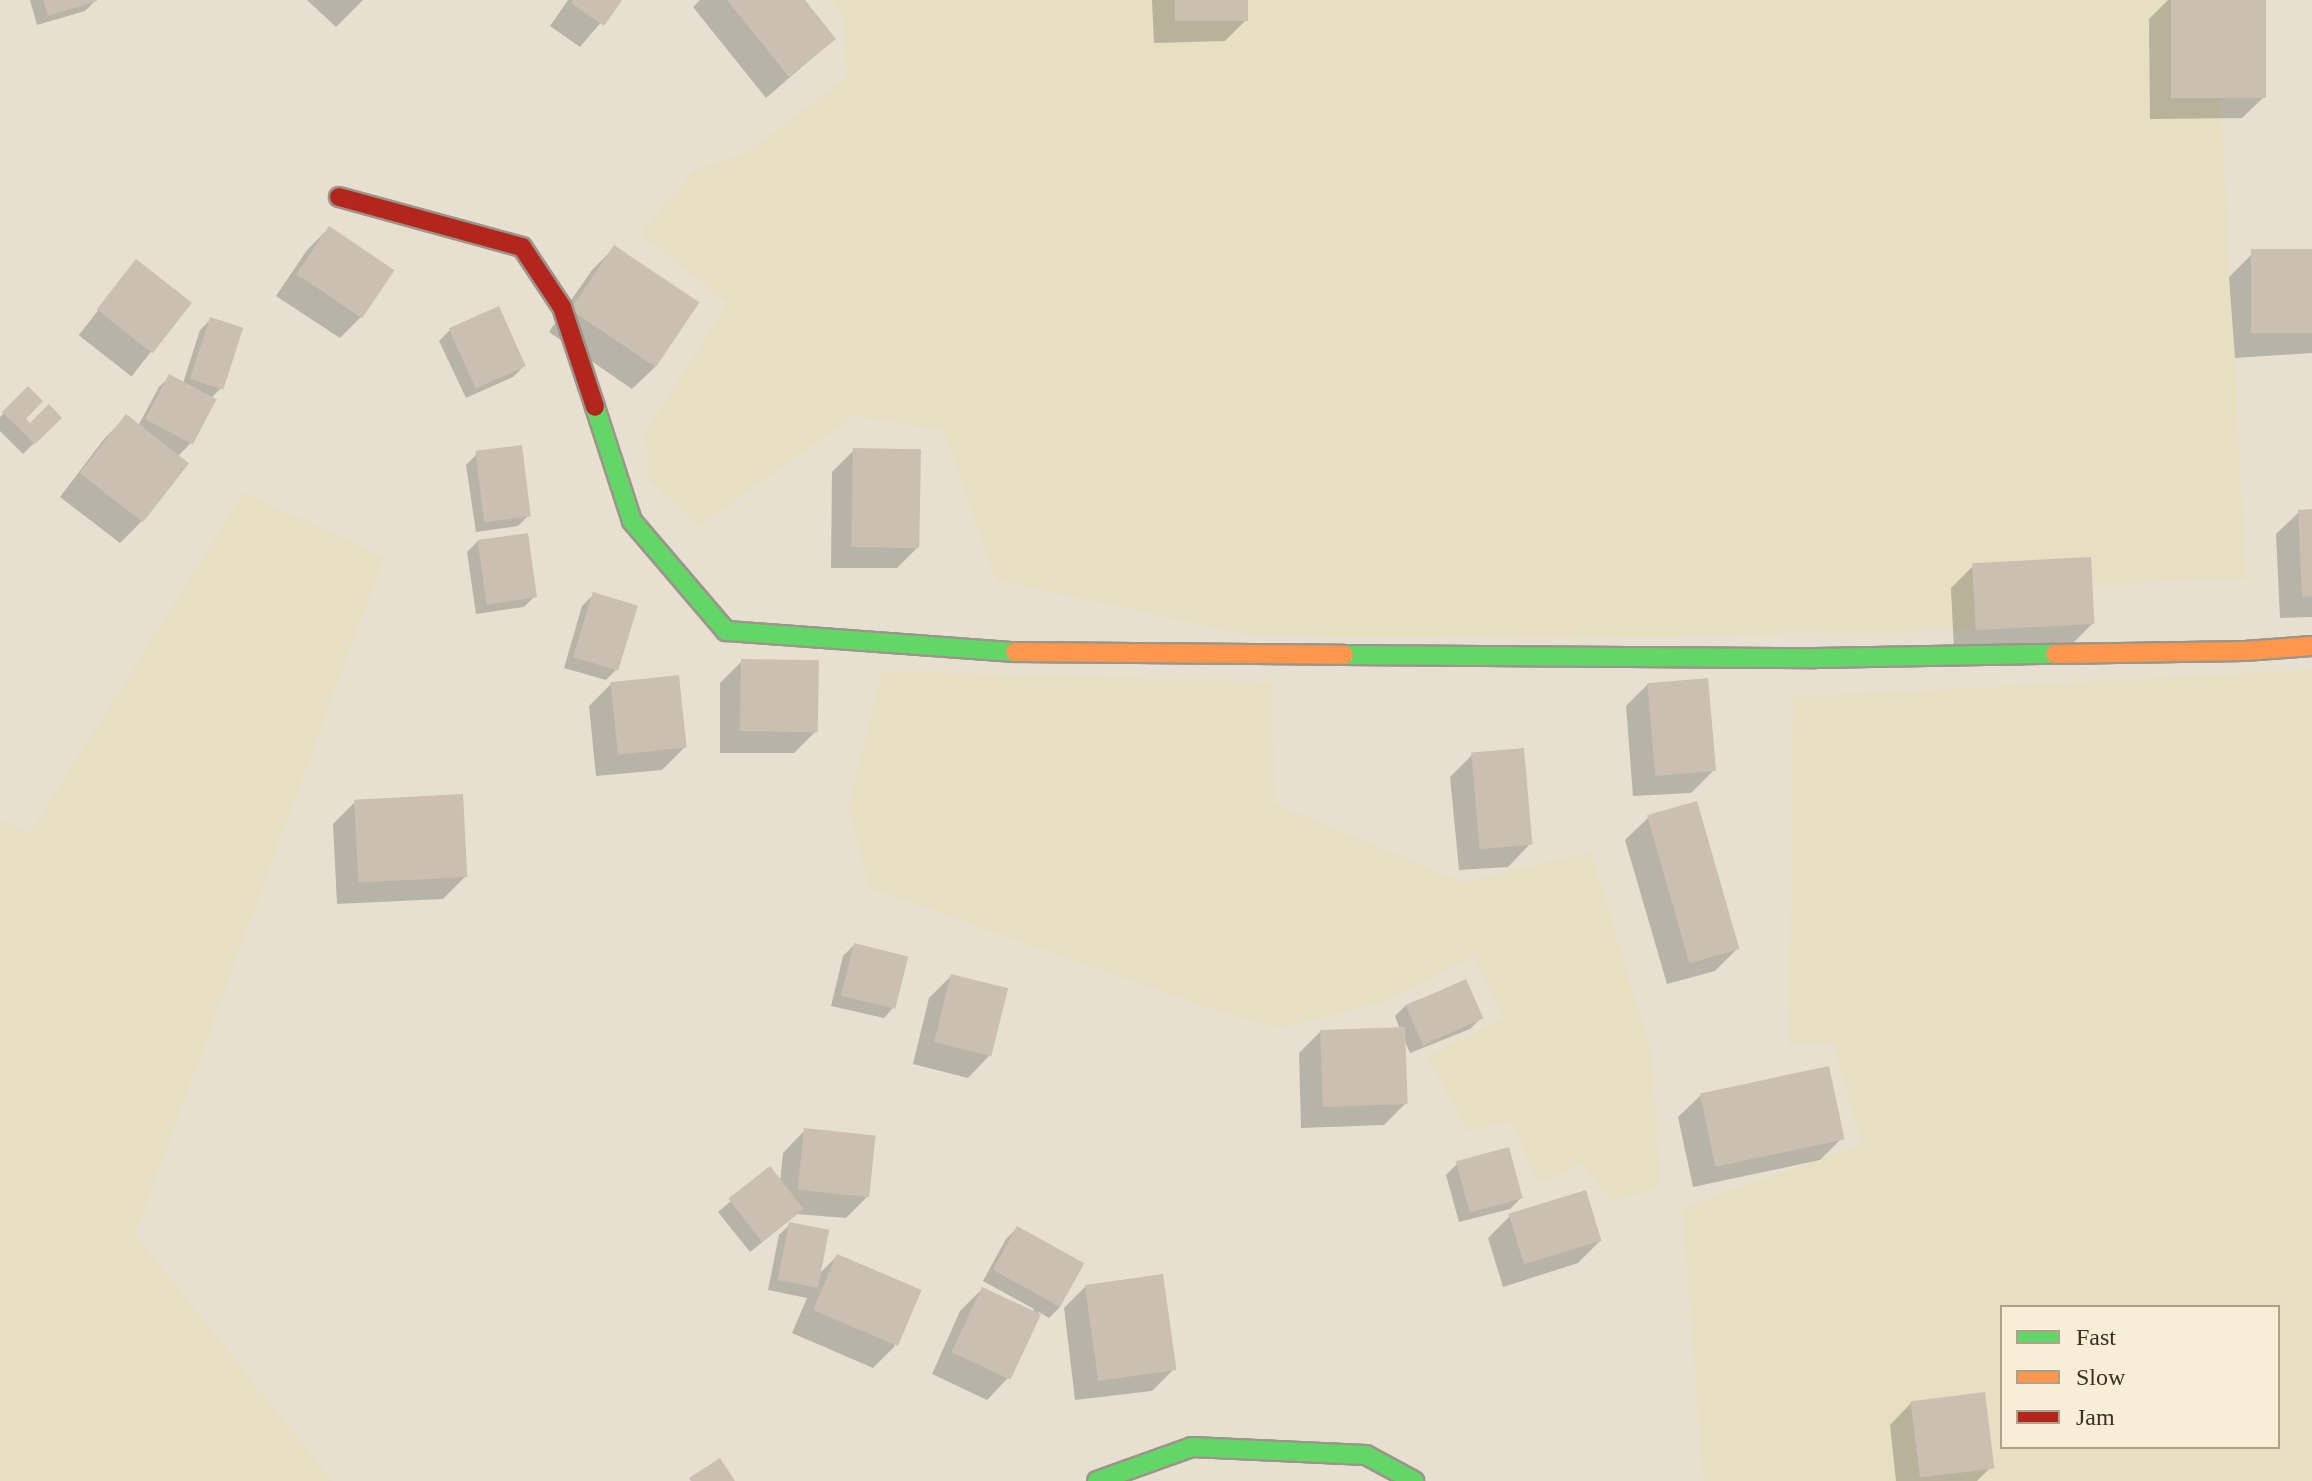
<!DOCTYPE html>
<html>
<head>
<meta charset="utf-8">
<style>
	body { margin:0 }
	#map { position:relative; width:2312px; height:1481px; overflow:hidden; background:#e7e0d1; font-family:"Times New Roman",serif }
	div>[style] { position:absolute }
	.farmland>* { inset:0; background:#e6dfc2 }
	.shadow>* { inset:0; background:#0003; transform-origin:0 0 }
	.building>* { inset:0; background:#cbbfb2; transform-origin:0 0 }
	.roads { filter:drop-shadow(2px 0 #9c958a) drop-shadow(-2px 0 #9c958a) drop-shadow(0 2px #9c958a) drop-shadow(0 -2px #9c958a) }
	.fast>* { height:18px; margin:-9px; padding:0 9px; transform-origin:9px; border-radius:9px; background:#63d668 }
	.slow>* { height:18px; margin:-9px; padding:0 9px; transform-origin:9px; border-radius:9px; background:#ff974d }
	.jam>* { height:18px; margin:-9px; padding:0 9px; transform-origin:9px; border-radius:9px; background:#b3261e }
	span { translate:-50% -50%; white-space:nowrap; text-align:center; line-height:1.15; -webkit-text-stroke:6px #f7eed8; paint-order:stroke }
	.legend { position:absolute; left:2000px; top:1305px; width:280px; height:144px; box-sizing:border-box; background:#f7eed8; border:2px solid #ada18e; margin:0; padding:10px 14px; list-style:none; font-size:24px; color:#3d2e20 }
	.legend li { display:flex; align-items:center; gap:16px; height:40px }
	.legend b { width:40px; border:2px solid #ada18e }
</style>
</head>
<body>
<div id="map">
	<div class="farmland">
		<div style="clip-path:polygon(832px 0,2171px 0,2172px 97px,2221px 97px,2246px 579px,2093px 585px,2090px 557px,1973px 564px,1976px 630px,1561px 638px,1250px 635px,996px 580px,943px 430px,854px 416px,699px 526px,650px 481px,645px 433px,727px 303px,640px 234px,693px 171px,747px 153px,847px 76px,844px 21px)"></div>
		<div style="clip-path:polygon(244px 492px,384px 557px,135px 1234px,332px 1481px,0 1481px,0 820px,30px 833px)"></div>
		<div style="clip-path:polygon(evenodd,2312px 670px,2312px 1481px,1703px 1481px,1682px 1208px,1862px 1144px,1833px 1044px,1789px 1045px,1793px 697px,2312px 670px,2002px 1307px,2278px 1307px,2278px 1447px,2002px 1447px,2002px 1307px)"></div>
		<div style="clip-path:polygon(882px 671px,1273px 682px,1274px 803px,1463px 882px,1591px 852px,1652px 1054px,1660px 1187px,1611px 1201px,1582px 1164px,1538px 1183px,1510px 1121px,1467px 1132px,1427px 1056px,1504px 1018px,1473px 956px,1383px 1002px,1282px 1028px,1219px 1012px,870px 888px,848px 808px)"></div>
	</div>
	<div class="shadow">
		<div style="clip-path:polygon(30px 0,96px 0,85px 11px,37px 25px)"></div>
		<div style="clip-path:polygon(307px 0,363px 0,336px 27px)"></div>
		<div style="clip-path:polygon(568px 0,620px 0,580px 47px,550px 26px)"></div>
		<div style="clip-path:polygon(700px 0,802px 0,834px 39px,766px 98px,693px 7px)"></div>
		<div style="clip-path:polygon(1152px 0,1246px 0,1247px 19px,1225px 41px,1154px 43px)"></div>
		<div style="clip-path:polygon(2168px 0,2264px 0,2265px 96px,2242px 118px,2150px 119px,2149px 19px)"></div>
		<div style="clip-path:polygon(329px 228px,392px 270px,362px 316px,340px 338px,276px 296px,307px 250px)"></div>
		<div style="clip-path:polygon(614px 248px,655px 367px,632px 389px,549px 332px,592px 270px)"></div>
		<div style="clip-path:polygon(2312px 251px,2312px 353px,2235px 358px,2229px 277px,2251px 255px)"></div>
		<div style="left:136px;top:262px;width:67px;height:93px;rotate:38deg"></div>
		<div style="clip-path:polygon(211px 319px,220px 389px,211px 398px,190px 444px,177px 457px,142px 521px,120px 543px,60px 497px,104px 439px,126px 417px,138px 426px,159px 387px,170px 376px,183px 383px,200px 330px)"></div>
		<div style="clip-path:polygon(450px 330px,524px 366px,513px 377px,466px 398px,439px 341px)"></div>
		<div style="clip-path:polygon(28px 389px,23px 418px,30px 426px,59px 418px,23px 454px,0 431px,0 417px)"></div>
		<div style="clip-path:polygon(854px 450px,919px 546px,897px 568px,831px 568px,832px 472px)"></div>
		<div style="clip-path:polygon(477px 454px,529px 515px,518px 526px,476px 532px,466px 465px)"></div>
		<div style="clip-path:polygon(2312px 511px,2312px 617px,2280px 618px,2276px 534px,2299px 512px)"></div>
		<div style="clip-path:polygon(478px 541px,535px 596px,524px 607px,476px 614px,467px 552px)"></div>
		<div style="clip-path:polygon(1973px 566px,2093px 623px,2071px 645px,1954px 651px,1951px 588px)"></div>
		<div style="clip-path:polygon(593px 595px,617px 669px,606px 680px,564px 668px,582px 606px)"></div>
		<div style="clip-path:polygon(742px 661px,816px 731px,794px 753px,720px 753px,720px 683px)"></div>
		<div style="clip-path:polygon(611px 684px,685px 747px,662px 770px,596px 776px,589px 706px)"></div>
		<div style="clip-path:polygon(1648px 684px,1714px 770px,1691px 793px,1633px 796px,1626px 706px)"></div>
		<div style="clip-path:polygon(1472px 755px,1530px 844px,1508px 867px,1459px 870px,1450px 777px)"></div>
		<div style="clip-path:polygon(355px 802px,465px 877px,443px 899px,337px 904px,333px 824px)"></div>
		<div style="clip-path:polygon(1648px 818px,1737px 949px,1715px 971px,1667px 984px,1625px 840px)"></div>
		<div style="clip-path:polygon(854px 945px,894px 1007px,884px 1018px,831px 1006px,843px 956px)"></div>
		<div style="clip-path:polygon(951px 976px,990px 1055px,968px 1078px,913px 1064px,929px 998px)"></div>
		<div style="clip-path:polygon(1465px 981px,1481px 1018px,1470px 1029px,1410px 1053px,1404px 1039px,1406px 1103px,1384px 1125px,1301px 1128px,1299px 1053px,1321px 1031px,1400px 1029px,1395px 1016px,1406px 1005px)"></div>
		<div style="clip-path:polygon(1701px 1095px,1842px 1138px,1820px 1160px,1693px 1187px,1678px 1117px)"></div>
		<div style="clip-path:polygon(805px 1130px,868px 1196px,846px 1218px,797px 1214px,750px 1252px,718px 1212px,770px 1168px,780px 1181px,783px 1153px)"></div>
		<div style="clip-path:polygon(1457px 1164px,1521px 1198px,1510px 1209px,1459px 1222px,1446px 1175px)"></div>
		<div style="clip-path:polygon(1510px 1216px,1600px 1241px,1578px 1263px,1503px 1287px,1488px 1238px)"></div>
		<div style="clip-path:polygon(790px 1224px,818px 1275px,837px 1256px,895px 1346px,873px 1368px,792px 1333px,807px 1298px,768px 1290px,779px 1235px)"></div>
		<div style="clip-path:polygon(1017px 1228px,1060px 1307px,1049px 1318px,1039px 1312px,1009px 1377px,987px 1400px,932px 1374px,960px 1311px,982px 1289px,1033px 1312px,1034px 1309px,983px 1281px,1006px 1239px)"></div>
		<div style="clip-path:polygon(1086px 1286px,1174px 1369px,1152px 1391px,1075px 1400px,1064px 1308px)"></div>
		<div style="clip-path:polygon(1912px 1402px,1991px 1467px,1977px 1481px,1896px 1481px,1890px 1425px)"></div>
	</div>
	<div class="building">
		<div style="clip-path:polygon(43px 0,97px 0,97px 1px,48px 16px)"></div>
		<div style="clip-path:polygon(573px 0,622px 0,604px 26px,571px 3px)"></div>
		<div style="clip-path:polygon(727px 0,805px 0,836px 39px,789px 77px)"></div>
		<div style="left:1175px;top:0;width:73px;height:21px"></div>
		<div style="left:2171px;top:0;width:95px;height:98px"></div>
		<div style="left:329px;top:226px;width:79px;height:58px;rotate:34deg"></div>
		<div style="left:614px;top:245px;width:103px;height:78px;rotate:34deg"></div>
		<div style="left:2312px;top:249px;width:84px;height:61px;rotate:90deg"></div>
		<div style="left:136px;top:259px;width:71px;height:64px;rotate:38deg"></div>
		<div style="left:499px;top:306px;width:66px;height:55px;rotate:66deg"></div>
		<div style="left:210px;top:317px;width:35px;height:65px;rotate:18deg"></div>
		<div style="left:169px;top:374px;width:54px;height:51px;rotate:28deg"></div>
		<div style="clip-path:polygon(28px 386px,43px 401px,26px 419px,30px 423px,49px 404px,62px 418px,35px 444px,2px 412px)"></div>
		<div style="left:126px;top:414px;width:80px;height:75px;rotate:38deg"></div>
		<div style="left:522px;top:445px;width:72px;height:47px;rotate:83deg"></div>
		<div style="left:853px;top:448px;width:68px;height:99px;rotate:1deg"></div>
		<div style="clip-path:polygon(2312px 509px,2312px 596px,2302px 597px,2298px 510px)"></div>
		<div style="left:528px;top:533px;width:65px;height:51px;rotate:82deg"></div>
		<div style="left:2091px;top:557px;width:67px;height:119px;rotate:87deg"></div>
		<div style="left:593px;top:592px;width:47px;height:68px;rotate:17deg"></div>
		<div style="left:741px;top:659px;width:78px;height:72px;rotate:1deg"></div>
		<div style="left:679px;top:675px;width:73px;height:69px;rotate:84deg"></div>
		<div style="left:1708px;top:678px;width:93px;height:61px;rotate:85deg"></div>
		<div style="left:1524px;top:748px;width:97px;height:53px;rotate:85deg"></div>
		<div style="left:463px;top:794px;width:83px;height:109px;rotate:87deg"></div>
		<div style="left:1697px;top:801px;width:154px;height:52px;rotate:74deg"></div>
		<div style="left:854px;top:943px;width:56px;height:54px;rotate:14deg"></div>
		<div style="left:951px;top:974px;width:59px;height:70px;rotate:14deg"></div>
		<div style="left:1466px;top:979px;width:43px;height:66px;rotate:66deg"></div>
		<div style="left:1405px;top:1027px;width:77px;height:85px;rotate:88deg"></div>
		<div style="left:1829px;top:1066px;width:75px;height:132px;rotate:78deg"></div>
		<div style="left:804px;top:1128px;width:72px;height:62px;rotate:6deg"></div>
		<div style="left:1509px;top:1147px;width:53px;height:55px;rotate:75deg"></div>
		<div style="left:770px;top:1166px;width:55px;height:53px;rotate:52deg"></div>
		<div style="left:1586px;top:1190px;width:53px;height:81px;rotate:73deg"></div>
		<div style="left:789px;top:1222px;width:41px;height:59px;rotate:11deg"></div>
		<div style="left:1017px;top:1226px;width:77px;height:50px;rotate:29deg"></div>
		<div style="left:837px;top:1254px;width:92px;height:61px;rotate:23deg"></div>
		<div style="left:1163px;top:1274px;width:97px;height:79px;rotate:82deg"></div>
		<div style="left:982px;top:1287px;width:65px;height:72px;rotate:25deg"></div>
		<div style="left:1985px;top:1392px;width:77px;height:75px;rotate:83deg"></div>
		<div style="clip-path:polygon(720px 1458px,735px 1481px,691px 1481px,689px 1478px)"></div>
	</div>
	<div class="roads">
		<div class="fast">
			<div style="left:595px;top:407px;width:120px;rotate:72deg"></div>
			<div style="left:632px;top:521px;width:145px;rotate:49.5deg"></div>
			<div style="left:726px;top:631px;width:290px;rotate:4.2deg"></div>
			<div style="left:1344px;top:655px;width:472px;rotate:0.4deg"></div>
			<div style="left:1816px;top:658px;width:239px;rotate:-1deg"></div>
			<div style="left:1097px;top:1481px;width:101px;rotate:-19.7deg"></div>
			<div style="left:1192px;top:1447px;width:174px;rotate:2.6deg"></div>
			<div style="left:1366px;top:1455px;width:55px;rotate:28.4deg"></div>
		</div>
		<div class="slow">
			<div style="left:1015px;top:652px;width:329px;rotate:0.5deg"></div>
			<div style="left:2055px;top:654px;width:190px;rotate:-0.9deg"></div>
			<div style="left:2245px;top:651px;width:67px;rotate:-4.3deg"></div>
		</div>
		<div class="jam">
			<div style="left:339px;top:197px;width:190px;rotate:15.3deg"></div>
			<div style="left:522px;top:247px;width:72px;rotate:56.3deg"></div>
			<div style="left:562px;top:307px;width:105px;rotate:71.7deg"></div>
		</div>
	</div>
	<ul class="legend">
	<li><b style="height:10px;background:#63d668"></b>Fast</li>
	<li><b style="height:10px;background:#ff974d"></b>Slow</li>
	<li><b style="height:10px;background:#b3261e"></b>Jam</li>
	</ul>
</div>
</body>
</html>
